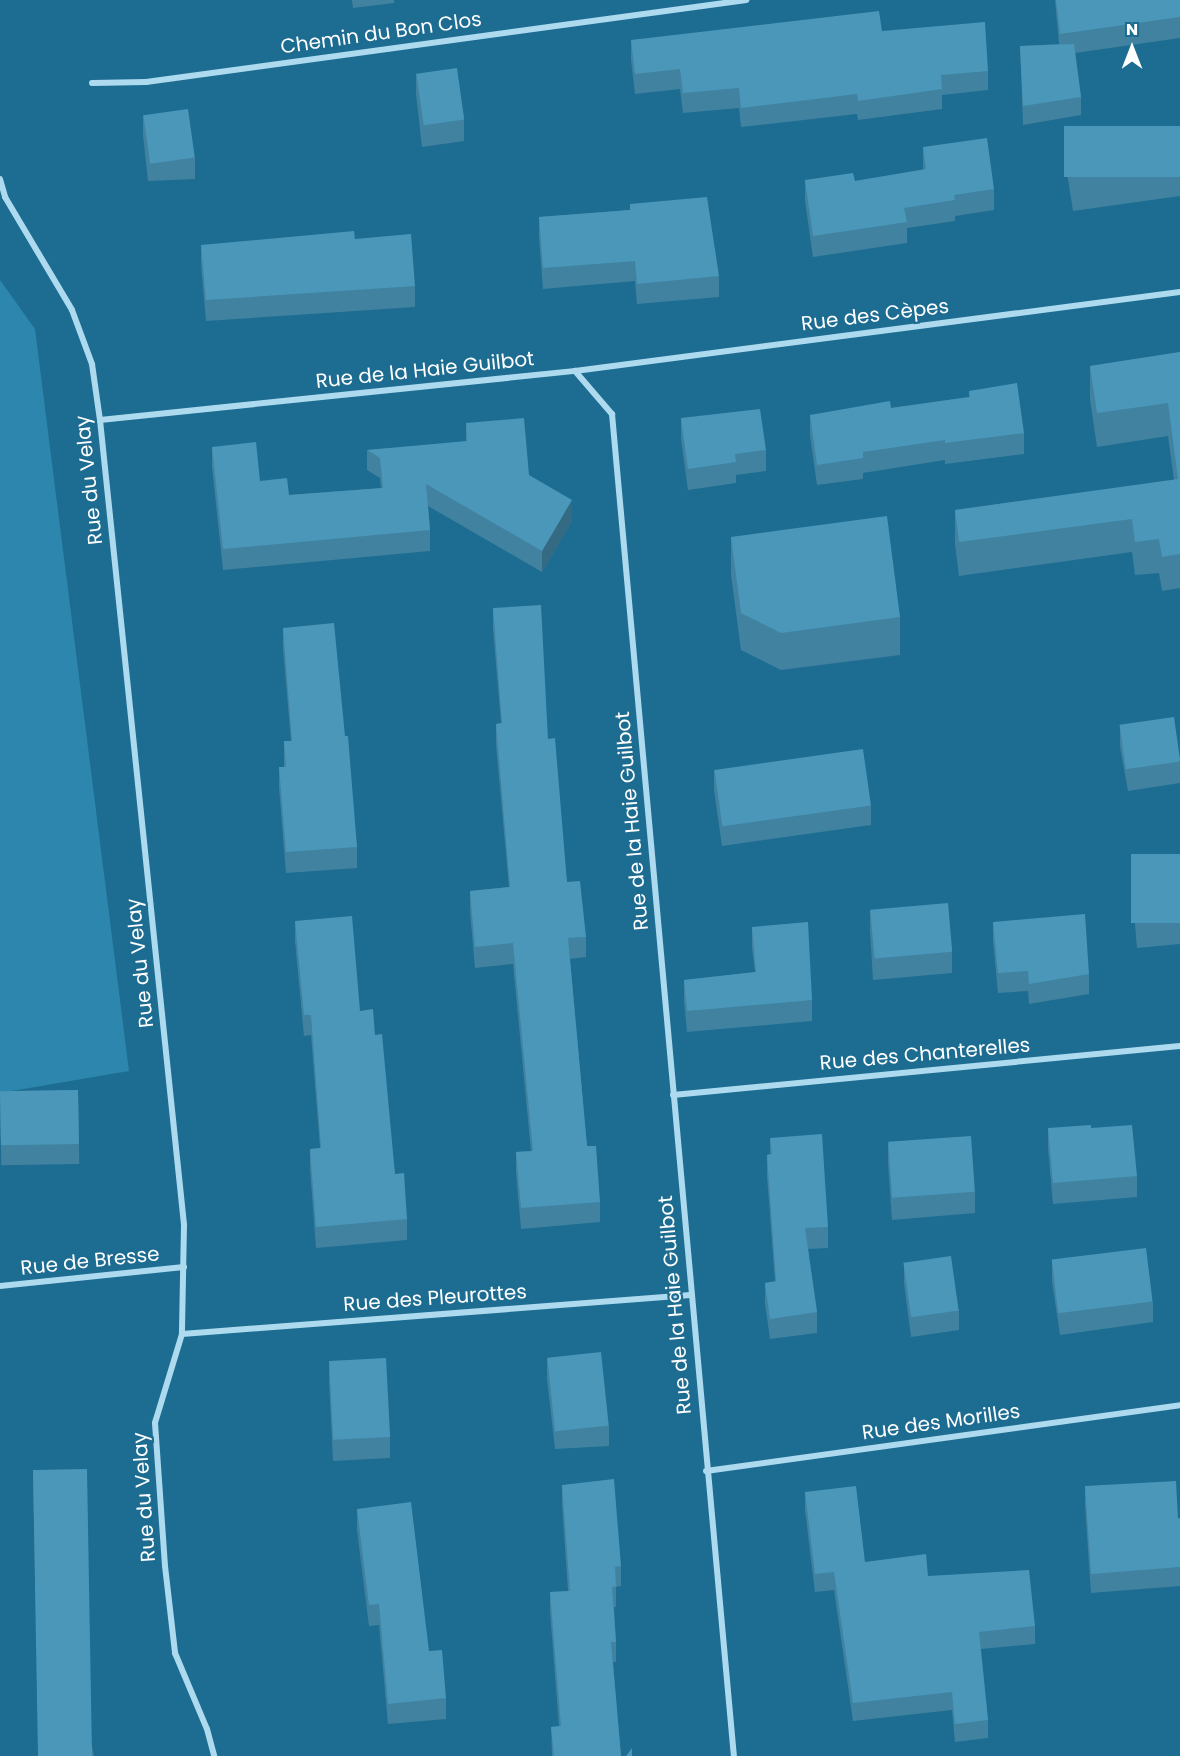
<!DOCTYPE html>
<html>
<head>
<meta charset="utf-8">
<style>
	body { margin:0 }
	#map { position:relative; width:1180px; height:1756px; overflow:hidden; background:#1d6c91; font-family:Poppins,sans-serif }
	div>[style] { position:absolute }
	.green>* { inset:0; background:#2d86ad }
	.minor>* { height:6px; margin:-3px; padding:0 3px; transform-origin:3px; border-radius:3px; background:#addaee }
	.wall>* { inset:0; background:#4082a0; transform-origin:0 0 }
	.shaded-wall>* { inset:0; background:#346a82 }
	.building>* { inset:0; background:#4a97ba; transform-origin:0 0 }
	span { translate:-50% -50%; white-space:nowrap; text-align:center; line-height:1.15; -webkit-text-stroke:4.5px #1d6c91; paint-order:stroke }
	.street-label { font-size:20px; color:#fff }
	.north { position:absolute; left:1102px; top:18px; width:60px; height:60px; -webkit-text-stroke:4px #1d6c91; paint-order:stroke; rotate:0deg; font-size:16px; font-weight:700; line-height:24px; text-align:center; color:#fff }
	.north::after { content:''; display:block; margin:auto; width:21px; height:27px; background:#fff; clip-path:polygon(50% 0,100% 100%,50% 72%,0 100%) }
</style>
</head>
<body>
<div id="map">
	<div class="green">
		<div style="clip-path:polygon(0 280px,35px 329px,129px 1071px,0 1093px)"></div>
	</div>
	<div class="minor">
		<div style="left:92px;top:83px;width:54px;rotate:-1.1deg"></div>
		<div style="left:146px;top:82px;width:606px;rotate:-7.78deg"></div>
		<div style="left:0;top:179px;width:19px;rotate:74deg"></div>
		<div style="left:5px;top:197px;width:131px;rotate:59.3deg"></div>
		<div style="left:72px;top:310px;width:58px;rotate:69.7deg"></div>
		<div style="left:92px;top:364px;width:57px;rotate:81.9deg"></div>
		<div style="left:100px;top:420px;width:809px;rotate:84.04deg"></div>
		<div style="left:184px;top:1225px;width:109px;rotate:91.1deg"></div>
		<div style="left:182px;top:1334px;width:93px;rotate:106.9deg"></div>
		<div style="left:155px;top:1423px;width:143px;rotate:86deg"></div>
		<div style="left:165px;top:1566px;width:88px;rotate:83.4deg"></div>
		<div style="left:175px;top:1653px;width:82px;rotate:67.2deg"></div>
		<div style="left:207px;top:1729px;width:28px;rotate:75deg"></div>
		<div style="left:575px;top:371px;width:610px;rotate:-7.44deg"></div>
		<div style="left:100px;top:420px;width:478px;rotate:-5.9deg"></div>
		<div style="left:575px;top:371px;width:57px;rotate:49.3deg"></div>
		<div style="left:612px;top:414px;width:1348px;rotate:84.81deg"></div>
		<div style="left:673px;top:1095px;width:509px;rotate:-5.52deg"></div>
		<div style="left:0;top:1286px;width:185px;rotate:-5.9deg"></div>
		<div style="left:182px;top:1334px;width:510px;rotate:-4.38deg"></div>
		<div style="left:706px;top:1471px;width:479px;rotate:-7.9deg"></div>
	</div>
	<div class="wall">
		<div style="clip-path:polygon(352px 0,394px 0,394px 3px,353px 8px)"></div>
		<div style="clip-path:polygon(1055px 0,1180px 0,1180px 38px,1075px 53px,1081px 97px,1081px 115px,1023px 125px,1020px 46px,1059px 44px)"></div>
		<div style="clip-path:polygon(882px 31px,988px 71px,988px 90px,942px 95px,942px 109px,858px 120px,857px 114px,741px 127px,739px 108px,683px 113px,680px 89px,635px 94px,631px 60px,631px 40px)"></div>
		<div style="clip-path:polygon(416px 73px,464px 120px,464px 141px,422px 147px,416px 94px)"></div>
		<div style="clip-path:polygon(143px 115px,195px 158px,195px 179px,148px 181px,143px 135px)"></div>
		<div style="clip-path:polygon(1180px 126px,1180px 196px,1073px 211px,1065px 160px,1065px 141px)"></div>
		<div style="clip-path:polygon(923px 147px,994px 189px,994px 210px,955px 216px,955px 221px,907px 228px,907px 243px,813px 257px,805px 201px,805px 180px,855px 181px,923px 170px)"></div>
		<div style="clip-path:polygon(630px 204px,719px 276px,719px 297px,637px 304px,635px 281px,543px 289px,539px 238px,539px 217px,630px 210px)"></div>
		<div style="clip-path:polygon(355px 239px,415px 286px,415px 307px,206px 321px,201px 265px,201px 245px)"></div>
		<div style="clip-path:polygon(1180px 352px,1180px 588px,1162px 591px,1159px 573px,1135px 575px,1132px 552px,959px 576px,955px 544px,955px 510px,1174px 480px,1168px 436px,1097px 447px,1090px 400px,1090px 366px)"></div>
		<div style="clip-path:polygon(969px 391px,1024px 433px,1024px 454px,945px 464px,945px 460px,863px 473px,863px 479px,817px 485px,810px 436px,810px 415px,891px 408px,969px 397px)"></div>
		<div style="clip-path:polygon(681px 418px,766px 450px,766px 471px,736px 475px,736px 483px,688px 490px,681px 439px)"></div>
		<div style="clip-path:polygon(466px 423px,529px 475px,572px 521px,542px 572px,428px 506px,430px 530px,430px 551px,223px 570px,212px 467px,212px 447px,260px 481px,289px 495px,381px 488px,380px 478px,367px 470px,367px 450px,466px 442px)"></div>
		<div style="clip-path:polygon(731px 537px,900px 617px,900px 655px,781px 670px,741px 650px,731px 575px)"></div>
		<div style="clip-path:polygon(493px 608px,548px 739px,567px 882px,586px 937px,586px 957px,570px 959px,587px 1146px,600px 1202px,600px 1222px,521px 1229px,516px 1173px,516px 1152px,531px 1151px,513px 964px,475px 968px,470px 912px,470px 891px,509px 887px,496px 745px,496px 724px,501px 723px,493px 629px)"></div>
		<div style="clip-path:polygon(283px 628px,345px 736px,357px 847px,357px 868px,286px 873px,279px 788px,279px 767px,284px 767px,284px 741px,291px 741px,283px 649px)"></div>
		<div style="clip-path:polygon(1120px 726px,1180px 762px,1180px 783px,1128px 791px,1120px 747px)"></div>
		<div style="clip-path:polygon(714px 770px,871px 805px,871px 825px,722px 846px,714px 790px)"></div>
		<div style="clip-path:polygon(1180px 854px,1180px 944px,1137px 948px,1131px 879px,1131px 858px)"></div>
		<div style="clip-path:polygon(870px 910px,952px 952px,952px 973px,873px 980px,870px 931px)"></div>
		<div style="clip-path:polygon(295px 921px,360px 1011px,375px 1035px,395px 1174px,407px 1219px,407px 1240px,316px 1248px,310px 1170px,310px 1149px,320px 1148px,311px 1035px,304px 1036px,295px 941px)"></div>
		<div style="clip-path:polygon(993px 922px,1089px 974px,1089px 994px,1029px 1004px,1028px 991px,998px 993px,993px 941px)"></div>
		<div style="clip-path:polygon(752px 927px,812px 1000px,812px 1021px,687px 1032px,684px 1001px,684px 980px,755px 972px,752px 948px)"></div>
		<div style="left:78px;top:1090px;width:74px;height:78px;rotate:89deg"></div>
		<div style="clip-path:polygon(1048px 1128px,1091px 1128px,1137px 1176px,1137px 1197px,1053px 1204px,1048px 1149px)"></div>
		<div style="clip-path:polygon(770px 1138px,828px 1227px,828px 1248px,808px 1249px,817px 1312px,817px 1333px,770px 1339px,765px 1304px,765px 1283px,775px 1282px,767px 1176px,767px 1155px,770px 1154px)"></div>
		<div style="clip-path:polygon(888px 1144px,975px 1192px,975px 1213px,892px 1220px,888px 1164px)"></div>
		<div style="clip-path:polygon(1052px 1261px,1153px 1302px,1153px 1322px,1060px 1335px,1052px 1281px)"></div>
		<div style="clip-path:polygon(904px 1263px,959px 1310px,959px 1330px,911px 1337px,904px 1283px)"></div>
		<div style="clip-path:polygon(547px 1358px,609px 1426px,609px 1446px,555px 1449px,547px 1379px)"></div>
		<div style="clip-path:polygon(329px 1361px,390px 1437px,390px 1458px,333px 1461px,329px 1382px)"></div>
		<div style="clip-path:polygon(33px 1471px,94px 1756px,39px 1756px)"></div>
		<div style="clip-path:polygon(562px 1485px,621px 1566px,621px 1586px,616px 1587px,616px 1607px,614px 1607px,616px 1642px,616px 1662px,613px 1662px,621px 1756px,552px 1756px,551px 1727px,559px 1726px,550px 1612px,550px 1592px,568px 1591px,562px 1505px)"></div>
		<div style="clip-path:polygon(1085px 1486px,1180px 1518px,1180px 1586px,1091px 1593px,1085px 1506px)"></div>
		<div style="clip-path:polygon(805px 1492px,865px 1562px,928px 1576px,1035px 1626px,1035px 1644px,981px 1649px,988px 1720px,988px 1738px,955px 1742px,952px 1710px,853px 1721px,834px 1590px,815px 1592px,805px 1510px)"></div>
		<div style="clip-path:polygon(357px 1509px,429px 1651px,446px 1698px,446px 1719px,388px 1724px,379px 1625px,369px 1626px,357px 1530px)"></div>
	</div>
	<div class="shaded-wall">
		<div style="clip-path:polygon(572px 500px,572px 521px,542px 572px,542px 551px)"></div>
	</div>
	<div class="building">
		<div style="clip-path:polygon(1056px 0,1180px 0,1180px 17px,1060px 34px)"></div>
		<div style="clip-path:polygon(879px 11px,882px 31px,985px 22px,988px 71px,941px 75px,942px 89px,858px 101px,857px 94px,741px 108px,739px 88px,683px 93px,680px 69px,635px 74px,631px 40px)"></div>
		<div style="clip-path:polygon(1074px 44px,1081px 97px,1023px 106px,1020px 46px)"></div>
		<div style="left:457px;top:68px;width:52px;height:41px;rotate:82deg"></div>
		<div style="left:188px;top:109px;width:49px;height:45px;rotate:82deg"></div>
		<div style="left:1180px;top:126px;width:51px;height:116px;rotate:90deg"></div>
		<div style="clip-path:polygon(987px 138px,994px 189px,954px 195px,955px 200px,904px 208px,907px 222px,813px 236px,805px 180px,853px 173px,855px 181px,926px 169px,923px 147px)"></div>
		<div style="clip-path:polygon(707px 197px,719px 276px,637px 284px,635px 261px,543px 268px,539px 217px,630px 210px,630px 204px)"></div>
		<div style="clip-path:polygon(354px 231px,355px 239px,411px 234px,415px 286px,206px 300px,201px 245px)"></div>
		<div style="clip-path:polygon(1180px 352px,1180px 554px,1162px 557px,1159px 539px,1135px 542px,1132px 519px,959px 542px,955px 510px,1178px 479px,1168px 403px,1097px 413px,1090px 366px)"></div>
		<div style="clip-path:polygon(1017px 383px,1024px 433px,945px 443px,945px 440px,863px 452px,863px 458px,817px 465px,810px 415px,890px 401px,891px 408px,970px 397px,969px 391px)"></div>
		<div style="clip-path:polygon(760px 409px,766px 450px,735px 454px,736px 462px,688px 469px,681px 418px)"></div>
		<div style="clip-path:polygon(524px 418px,529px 475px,572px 500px,542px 551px,426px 484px,430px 530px,223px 549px,212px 447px,256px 442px,260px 481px,287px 478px,289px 495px,383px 488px,380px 458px,367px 450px,467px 441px,466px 423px)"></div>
		<div style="clip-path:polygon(887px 516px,900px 617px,781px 633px,741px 613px,731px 537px)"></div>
		<div style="clip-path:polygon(541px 605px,548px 739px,555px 738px,567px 882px,580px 881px,586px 937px,568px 938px,587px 1146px,596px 1146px,600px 1202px,521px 1208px,516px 1152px,533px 1151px,513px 943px,475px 947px,470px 891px,510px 887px,496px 724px,502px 723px,493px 608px)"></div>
		<div style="clip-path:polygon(334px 623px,345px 736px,348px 736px,357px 847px,286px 852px,279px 767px,286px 767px,284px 741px,292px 741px,283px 628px)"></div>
		<div style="left:1174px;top:717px;width:45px;height:55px;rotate:82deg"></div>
		<div style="left:863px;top:749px;width:57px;height:150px;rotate:82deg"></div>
		<div style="left:1180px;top:854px;width:69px;height:49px;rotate:90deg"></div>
		<div style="left:948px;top:903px;width:49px;height:78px;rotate:85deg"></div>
		<div style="clip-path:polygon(1085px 914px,1089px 974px,1029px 984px,1028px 971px,998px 973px,993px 922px)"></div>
		<div style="clip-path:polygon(352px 916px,360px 1011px,373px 1009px,375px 1035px,382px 1034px,395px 1174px,404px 1173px,407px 1219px,316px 1227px,310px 1149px,321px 1148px,311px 1015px,304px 1015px,295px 921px)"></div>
		<div style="clip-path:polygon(808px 922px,812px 1000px,687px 1011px,684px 980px,756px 972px,752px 927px)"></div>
		<div style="left:78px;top:1090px;width:54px;height:78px;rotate:89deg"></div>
		<div style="clip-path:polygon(1091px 1125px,1091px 1128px,1132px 1125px,1137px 1176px,1053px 1183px,1048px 1128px)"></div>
		<div style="clip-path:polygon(822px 1134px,828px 1227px,805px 1228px,817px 1312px,770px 1319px,765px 1283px,776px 1281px,767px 1155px,772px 1154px,770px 1138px)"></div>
		<div style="left:971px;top:1136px;width:56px;height:83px;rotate:86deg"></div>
		<div style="left:1146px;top:1248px;width:54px;height:95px;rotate:83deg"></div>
		<div style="left:951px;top:1256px;width:55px;height:48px;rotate:82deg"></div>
		<div style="left:601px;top:1352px;width:74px;height:54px;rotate:84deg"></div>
		<div style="left:386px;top:1358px;width:79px;height:57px;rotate:87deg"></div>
		<div style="left:87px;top:1469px;width:287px;height:54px;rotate:89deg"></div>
		<div style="clip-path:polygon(614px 1479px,621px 1566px,615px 1567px,616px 1586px,612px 1587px,616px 1642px,611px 1642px,621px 1756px,554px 1756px,551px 1727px,561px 1726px,550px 1592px,570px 1591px,562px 1485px)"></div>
		<div style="clip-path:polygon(1176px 1481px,1178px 1519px,1180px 1518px,1180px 1567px,1091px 1574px,1085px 1486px)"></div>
		<div style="clip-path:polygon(856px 1486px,865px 1562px,926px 1554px,928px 1576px,1029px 1570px,1035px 1626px,979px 1632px,988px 1720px,955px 1724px,952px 1692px,853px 1703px,834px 1572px,815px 1574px,805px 1492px)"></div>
		<div style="clip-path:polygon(411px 1502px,429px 1651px,442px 1650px,446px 1698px,388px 1704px,379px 1604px,369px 1605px,357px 1509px)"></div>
		<div style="clip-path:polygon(632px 1748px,632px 1756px,626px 1756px)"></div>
	</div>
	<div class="street-label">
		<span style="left:381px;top:33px;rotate:-8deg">Chemin du Bon Clos</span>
		<span style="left:875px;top:315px;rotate:-7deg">Rue des Cèpes</span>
		<span style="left:425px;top:370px;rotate:-6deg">Rue de la Haie Guilbot</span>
		<span style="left:89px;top:480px;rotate:-96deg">Rue du Velay</span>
		<span style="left:632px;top:821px;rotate:-95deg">Rue de la Haie Guilbot</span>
		<span style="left:140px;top:963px;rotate:-96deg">Rue du Velay</span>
		<span style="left:925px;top:1054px;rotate:-5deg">Rue des Chanterelles</span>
		<span style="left:90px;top:1261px;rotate:-6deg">Rue de Bresse</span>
		<span style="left:435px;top:1298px;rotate:-4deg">Rue des Pleurottes</span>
		<span style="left:675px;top:1305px;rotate:-95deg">Rue de la Haie Guilbot</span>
		<span style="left:941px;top:1422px;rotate:-8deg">Rue des Morilles</span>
		<span style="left:144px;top:1497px;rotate:-94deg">Rue du Velay</span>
	</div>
	<div class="north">N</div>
</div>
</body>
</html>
